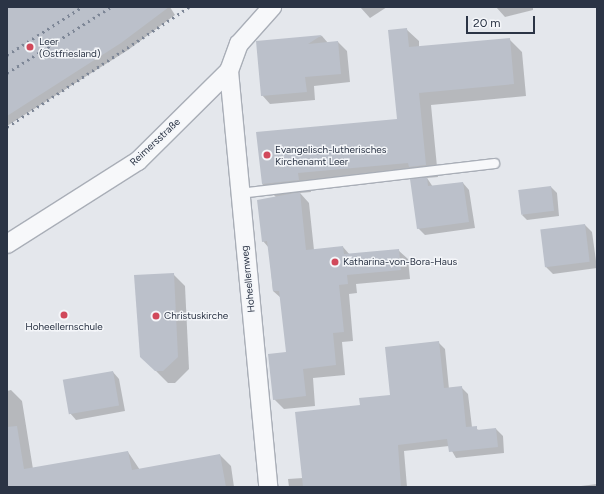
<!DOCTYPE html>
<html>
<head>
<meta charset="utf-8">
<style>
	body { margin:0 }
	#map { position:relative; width:604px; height:494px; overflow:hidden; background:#e4e7ec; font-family:Figtree,sans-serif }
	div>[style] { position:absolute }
	.shadow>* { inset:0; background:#0003 }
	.building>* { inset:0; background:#bbc0ca; transform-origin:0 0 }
	.roads { filter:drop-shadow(1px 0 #a9aeb7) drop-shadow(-1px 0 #a9aeb7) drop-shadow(0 1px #a9aeb7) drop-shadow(0 -1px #a9aeb7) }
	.lane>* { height:9px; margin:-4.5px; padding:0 4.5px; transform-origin:4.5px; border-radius:4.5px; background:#f7f8fa }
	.street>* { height:18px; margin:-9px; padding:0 9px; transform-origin:9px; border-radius:9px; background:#f7f8fa }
	.rail>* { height:3px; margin-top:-1.5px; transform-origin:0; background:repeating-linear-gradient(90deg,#7d8696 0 2px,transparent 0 6px) }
	.dots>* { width:11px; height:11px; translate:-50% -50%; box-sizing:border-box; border:2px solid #f4f6f9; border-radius:50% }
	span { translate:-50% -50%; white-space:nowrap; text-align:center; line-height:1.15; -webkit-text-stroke:3px #f4f6f9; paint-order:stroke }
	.poi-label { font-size:10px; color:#2b3445 }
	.left { translate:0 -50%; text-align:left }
	.street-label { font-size:10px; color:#2b3445 }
	.frame { position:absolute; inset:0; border:8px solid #2b3445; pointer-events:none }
	.scale { position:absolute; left:466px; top:16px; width:69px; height:18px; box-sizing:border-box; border:2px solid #2b3445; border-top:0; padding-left:5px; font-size:12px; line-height:14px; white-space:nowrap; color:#2b3445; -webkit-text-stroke:3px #f4f6f9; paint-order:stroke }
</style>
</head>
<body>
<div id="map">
	<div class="shadow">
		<div style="clip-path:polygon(7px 7px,170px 7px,175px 15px,128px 50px,7px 126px)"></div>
		<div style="clip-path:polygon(360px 7px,387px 7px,370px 18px)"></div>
		<div style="clip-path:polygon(496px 7px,533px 7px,533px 10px,505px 17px)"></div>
		<div style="clip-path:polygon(406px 29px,419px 41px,419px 47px,509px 39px,522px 52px,526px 96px,431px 105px,438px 177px,427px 178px,433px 187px,463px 183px,469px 190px,475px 228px,425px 235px,418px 228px,422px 179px,418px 175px,310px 185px,311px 192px,300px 193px,309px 203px,314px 250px,343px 247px,350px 255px,398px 250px,408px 259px,410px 279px,356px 284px,357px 293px,349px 294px,353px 341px,342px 342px,345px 375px,313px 378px,315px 406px,284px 409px,274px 399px,287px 353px,281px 298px,273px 291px,269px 248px,263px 241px,276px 197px,262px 184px,398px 120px)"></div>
		<div style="clip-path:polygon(322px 36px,328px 43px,338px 42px,347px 51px,350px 82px,314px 86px,315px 100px,270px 104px,262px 95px,257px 42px)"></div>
		<div style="clip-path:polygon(551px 187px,557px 193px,559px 216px,527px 220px,522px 215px)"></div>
		<div style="clip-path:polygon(585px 225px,592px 232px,597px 268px,553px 274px,546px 267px)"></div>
		<div style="clip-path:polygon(173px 274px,185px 286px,189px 369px,175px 383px,168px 383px,141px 356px)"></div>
		<div style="clip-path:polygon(438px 342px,445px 349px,449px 389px,461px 387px,468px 394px,472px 427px,481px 431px,496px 429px,503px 436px,504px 453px,456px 458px,449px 446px,404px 451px,407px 487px,289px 487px,288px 479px,303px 478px,361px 406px,391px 396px)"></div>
		<div style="clip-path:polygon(113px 372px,119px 379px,125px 411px,76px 420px,70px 413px)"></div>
		<div style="clip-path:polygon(11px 390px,22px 401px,33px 469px,128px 452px,140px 470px,220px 455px,231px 466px,234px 487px,7px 487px,7px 391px)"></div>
		<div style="clip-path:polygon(597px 484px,597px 487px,581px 487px,581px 486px)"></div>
	</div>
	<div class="building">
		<div style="clip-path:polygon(7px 7px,169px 7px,121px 43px,7px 116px)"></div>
		<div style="clip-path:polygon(407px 28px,409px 47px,510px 38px,514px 84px,419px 93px,426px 165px,409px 167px,408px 163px,298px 173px,299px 180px,262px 184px,256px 132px,397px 119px,388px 30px)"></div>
		<div style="clip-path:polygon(322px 35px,308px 44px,338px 41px,341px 74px,305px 77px,307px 92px,261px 96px,256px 41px)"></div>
		<div style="clip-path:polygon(427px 177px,428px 186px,463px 182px,469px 222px,417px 229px,410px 179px)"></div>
		<div style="left:551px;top:186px;width:25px;height:33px;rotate:83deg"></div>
		<div style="clip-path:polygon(300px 192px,306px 250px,343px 246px,344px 254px,399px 249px,401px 270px,347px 275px,348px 284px,339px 285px,344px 332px,333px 333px,336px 365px,303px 369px,306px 396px,273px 400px,268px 354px,286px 352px,279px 291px,273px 291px,267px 241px,262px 242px,257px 200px)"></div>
		<div style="left:585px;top:224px;width:38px;height:45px;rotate:83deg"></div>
		<div style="clip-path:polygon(174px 273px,178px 357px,163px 371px,155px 371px,140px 357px,134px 275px)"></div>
		<div style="clip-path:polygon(439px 341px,444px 388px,462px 386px,466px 427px,477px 426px,477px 430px,496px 428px,498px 447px,449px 452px,447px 439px,398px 445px,401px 487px,303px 487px,295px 412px,360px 405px,359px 398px,390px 395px,385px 347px)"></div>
		<div style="left:113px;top:371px;width:35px;height:51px;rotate:80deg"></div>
		<div style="clip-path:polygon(17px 426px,24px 469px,128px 451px,132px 470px,220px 454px,226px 487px,7px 487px,7px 427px)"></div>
	</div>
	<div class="roads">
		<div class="lane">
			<div style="left:239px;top:193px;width:257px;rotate:-6.7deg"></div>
		</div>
		<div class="street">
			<div style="left:229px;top:71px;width:418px;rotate:84.6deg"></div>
			<div style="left:7px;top:244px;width:155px;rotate:-32.4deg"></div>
			<div style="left:138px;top:161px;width:128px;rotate:-44.7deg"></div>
			<div style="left:229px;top:71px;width:29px;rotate:-70deg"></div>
			<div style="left:239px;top:44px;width:50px;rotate:-48.3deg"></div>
		</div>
	</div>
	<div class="rail">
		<div style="left:7px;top:55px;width:89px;rotate:-32.6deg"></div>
		<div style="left:7px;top:73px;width:123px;rotate:-32.4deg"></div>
		<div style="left:7px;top:127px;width:218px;rotate:-33.4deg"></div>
	</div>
	<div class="dots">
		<div style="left:30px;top:47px;background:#d1495b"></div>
		<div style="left:267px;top:155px;background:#d1495b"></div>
		<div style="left:335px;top:262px;background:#d1495b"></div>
		<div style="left:64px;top:315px;background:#d1495b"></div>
		<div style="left:156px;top:316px;background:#d1495b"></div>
	</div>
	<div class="poi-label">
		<span class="left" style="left:39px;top:47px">Leer<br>(Ostfriesland)</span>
		<span class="left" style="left:275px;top:155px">Evangelisch-lutherisches<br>Kirchenamt Leer</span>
		<span class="left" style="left:343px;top:262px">Katharina-von-Bora-Haus</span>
		<span class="left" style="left:164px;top:316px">Christuskirche</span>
		<span style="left:64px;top:327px">Hoheellernschule</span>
	</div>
	<div class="street-label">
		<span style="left:155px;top:142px;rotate:-43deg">Reimersstraße</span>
		<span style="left:248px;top:279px;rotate:-96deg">Hoheellernweg</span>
	</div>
	<div class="frame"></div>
	<div class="scale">20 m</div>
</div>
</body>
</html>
